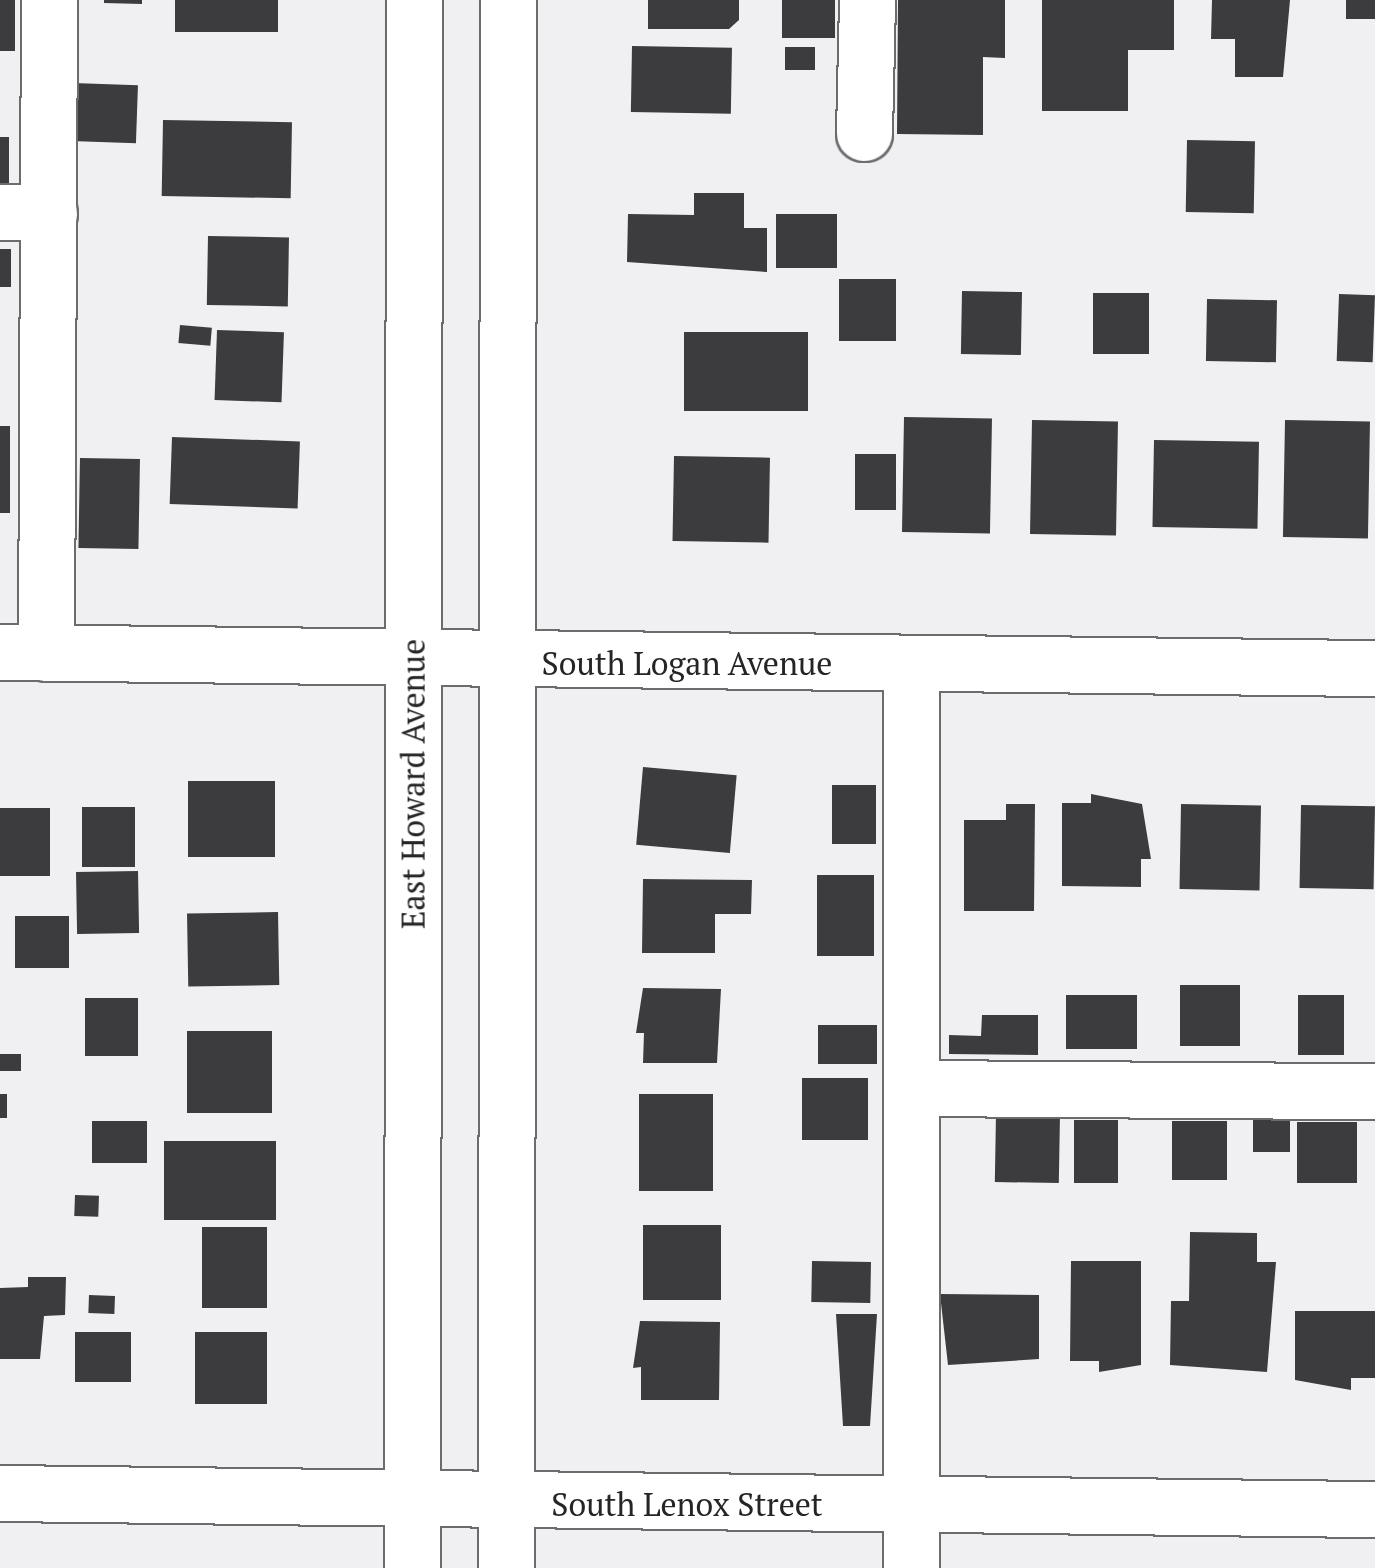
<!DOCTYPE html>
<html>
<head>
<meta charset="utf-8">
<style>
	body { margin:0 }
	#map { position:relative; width:1375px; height:1568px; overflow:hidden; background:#f0f0f2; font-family:"PT Serif",serif }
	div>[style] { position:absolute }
	.building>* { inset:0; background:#3c3c3f; transform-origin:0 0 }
	.roads { filter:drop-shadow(2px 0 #6c6b6e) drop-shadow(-2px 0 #6c6b6e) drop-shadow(0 2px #6c6b6e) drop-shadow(0 -2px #6c6b6e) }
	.minor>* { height:55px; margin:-27.5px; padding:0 27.5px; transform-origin:27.5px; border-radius:27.5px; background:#fff }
	.major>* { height:55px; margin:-27.5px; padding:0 27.5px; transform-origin:27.5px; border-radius:27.5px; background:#fff }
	span { translate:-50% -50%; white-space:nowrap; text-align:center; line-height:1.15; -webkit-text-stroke:10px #fff; paint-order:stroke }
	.street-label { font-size:32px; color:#252526 }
</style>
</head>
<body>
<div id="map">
	<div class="building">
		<div style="left:0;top:0;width:15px;height:51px"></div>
		<div style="clip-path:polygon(104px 0,142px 0,142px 4px,104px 3px)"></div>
		<div style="left:175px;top:0;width:103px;height:32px"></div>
		<div style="clip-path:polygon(648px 0,739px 0,739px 20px,729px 29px,648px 29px)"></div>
		<div style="left:782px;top:0;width:53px;height:38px"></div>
		<div style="clip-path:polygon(898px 0,1005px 0,1005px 58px,983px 57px,983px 135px,897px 134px)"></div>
		<div style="clip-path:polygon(1042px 0,1174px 0,1174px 50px,1128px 50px,1128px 111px,1042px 111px)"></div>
		<div style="clip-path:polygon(1212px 0,1290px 0,1283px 77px,1235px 77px,1235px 39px,1211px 39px)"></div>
		<div style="left:1346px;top:0;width:29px;height:19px"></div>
		<div style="left:632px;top:46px;width:100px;height:66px;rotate:1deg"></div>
		<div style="left:785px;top:47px;width:30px;height:23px"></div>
		<div style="left:73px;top:83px;width:65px;height:58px;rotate:2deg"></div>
		<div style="left:163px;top:120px;width:129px;height:76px;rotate:1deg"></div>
		<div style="left:0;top:137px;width:9px;height:52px"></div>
		<div style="left:1187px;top:140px;width:68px;height:72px;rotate:1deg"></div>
		<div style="clip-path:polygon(694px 193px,744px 193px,744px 228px,767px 228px,767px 272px,627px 262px,628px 214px,694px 215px)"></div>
		<div style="left:776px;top:214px;width:61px;height:54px"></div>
		<div style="left:208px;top:236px;width:81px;height:69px;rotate:1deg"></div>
		<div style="left:11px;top:249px;width:38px;height:11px;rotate:90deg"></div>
		<div style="left:839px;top:279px;width:57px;height:62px"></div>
		<div style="left:962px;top:291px;width:60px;height:63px;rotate:1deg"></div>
		<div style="left:1093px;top:293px;width:56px;height:61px"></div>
		<div style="left:1339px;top:294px;width:36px;height:67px;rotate:2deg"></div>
		<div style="left:1207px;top:299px;width:70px;height:62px;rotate:1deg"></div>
		<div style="left:180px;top:325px;width:32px;height:18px;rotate:5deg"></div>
		<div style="left:217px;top:330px;width:67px;height:70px;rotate:2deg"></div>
		<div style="left:684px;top:332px;width:124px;height:79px"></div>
		<div style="left:904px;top:417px;width:88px;height:115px;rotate:1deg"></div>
		<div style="left:1032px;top:420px;width:86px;height:114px;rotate:1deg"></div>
		<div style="left:1285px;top:420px;width:85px;height:117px;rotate:1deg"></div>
		<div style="left:0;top:426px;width:10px;height:87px"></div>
		<div style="left:172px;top:437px;width:128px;height:67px;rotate:2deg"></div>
		<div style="left:1154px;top:440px;width:105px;height:87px;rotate:1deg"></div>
		<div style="left:855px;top:454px;width:41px;height:56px"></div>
		<div style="left:674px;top:456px;width:96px;height:85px;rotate:1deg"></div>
		<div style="left:80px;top:458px;width:60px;height:90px;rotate:1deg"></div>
		<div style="left:643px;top:767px;width:94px;height:78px;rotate:5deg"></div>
		<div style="left:188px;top:781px;width:87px;height:76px"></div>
		<div style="left:832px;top:785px;width:44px;height:59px"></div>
		<div style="clip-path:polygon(1091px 794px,1142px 804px,1151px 859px,1141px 859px,1141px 887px,1062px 886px,1062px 803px,1091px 803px)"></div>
		<div style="clip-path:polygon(1006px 804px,1035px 804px,1034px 911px,964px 911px,964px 820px,1006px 820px)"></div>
		<div style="left:1181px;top:804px;width:80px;height:85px;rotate:1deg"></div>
		<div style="left:1301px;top:805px;width:74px;height:83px;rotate:1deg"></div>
		<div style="left:135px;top:807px;width:60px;height:53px;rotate:90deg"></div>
		<div style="left:0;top:808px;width:50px;height:68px"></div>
		<div style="left:138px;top:871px;width:62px;height:62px;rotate:89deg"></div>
		<div style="left:817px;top:875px;width:57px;height:81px"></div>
		<div style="clip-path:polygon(643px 879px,752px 880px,751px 914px,715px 914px,715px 953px,642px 953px)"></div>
		<div style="left:278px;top:912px;width:73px;height:91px;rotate:89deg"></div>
		<div style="left:69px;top:916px;width:52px;height:54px;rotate:90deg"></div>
		<div style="left:1180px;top:985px;width:60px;height:61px"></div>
		<div style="clip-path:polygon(643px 988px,721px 989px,717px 1063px,643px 1063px,644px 1033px,636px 1033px)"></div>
		<div style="left:1066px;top:995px;width:71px;height:54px"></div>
		<div style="left:1298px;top:995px;width:46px;height:60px"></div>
		<div style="left:85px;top:998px;width:53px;height:58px"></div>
		<div style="clip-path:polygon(982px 1015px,1038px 1015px,1038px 1055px,949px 1054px,949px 1035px,981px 1036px)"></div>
		<div style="left:818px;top:1025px;width:59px;height:39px"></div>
		<div style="left:187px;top:1031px;width:85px;height:82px"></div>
		<div style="left:0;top:1054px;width:21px;height:17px"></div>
		<div style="left:802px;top:1078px;width:66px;height:62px"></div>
		<div style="left:0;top:1094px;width:7px;height:24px"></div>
		<div style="left:639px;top:1094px;width:74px;height:97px"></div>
		<div style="left:996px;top:1114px;width:64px;height:68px;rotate:1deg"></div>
		<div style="left:1253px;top:1117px;width:37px;height:35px"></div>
		<div style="left:1074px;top:1120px;width:44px;height:63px"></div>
		<div style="left:92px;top:1121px;width:55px;height:42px"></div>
		<div style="left:1172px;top:1121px;width:55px;height:59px"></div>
		<div style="left:1297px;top:1122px;width:60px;height:61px"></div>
		<div style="left:164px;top:1141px;width:112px;height:79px"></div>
		<div style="left:75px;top:1195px;width:24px;height:21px;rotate:2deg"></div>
		<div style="left:643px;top:1225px;width:78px;height:75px"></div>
		<div style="left:202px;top:1227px;width:65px;height:81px"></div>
		<div style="clip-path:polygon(1190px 1232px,1257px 1233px,1257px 1262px,1276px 1262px,1267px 1372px,1170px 1365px,1171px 1301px,1189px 1301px)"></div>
		<div style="left:812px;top:1261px;width:59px;height:41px;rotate:1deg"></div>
		<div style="clip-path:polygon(1071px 1261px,1141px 1261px,1141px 1365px,1099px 1372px,1099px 1361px,1070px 1361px)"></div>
		<div style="clip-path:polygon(28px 1277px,66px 1277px,65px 1315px,44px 1316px,40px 1359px,0 1359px,0 1288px,28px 1287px)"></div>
		<div style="clip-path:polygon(940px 1294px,1039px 1295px,1039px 1359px,948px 1365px)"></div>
		<div style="left:89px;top:1295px;width:26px;height:18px;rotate:2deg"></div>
		<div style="clip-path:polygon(1295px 1311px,1375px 1311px,1375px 1378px,1351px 1378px,1351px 1390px,1295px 1380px)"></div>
		<div style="clip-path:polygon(836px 1314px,877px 1314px,870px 1426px,843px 1426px)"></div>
		<div style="clip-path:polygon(640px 1321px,720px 1322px,719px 1400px,641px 1400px,641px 1367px,633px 1368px)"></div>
		<div style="left:75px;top:1332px;width:56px;height:50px"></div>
		<div style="left:195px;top:1332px;width:72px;height:72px"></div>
	</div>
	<div class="roads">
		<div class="minor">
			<div style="left:864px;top:133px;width:133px;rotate:-88.7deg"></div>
			<div style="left:0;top:212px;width:49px;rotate:1.2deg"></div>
			<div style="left:0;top:652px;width:1375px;rotate:0.67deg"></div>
			<div style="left:46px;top:653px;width:653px;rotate:-89.74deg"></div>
			<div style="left:911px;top:665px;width:903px;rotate:90deg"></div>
			<div style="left:913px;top:1088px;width:462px;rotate:0.4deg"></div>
			<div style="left:0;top:1493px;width:1375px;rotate:0.67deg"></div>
		</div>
		<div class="major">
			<div style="left:412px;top:1568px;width:1568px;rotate:-89.93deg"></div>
			<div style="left:506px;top:1568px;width:1568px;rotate:-89.93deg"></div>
		</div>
	</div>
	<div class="street-label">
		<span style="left:687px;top:663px">South Logan Avenue</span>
		<span style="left:413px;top:784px;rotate:-90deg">East Howard Avenue</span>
		<span style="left:687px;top:1504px">South Lenox Street</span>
	</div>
</div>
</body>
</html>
